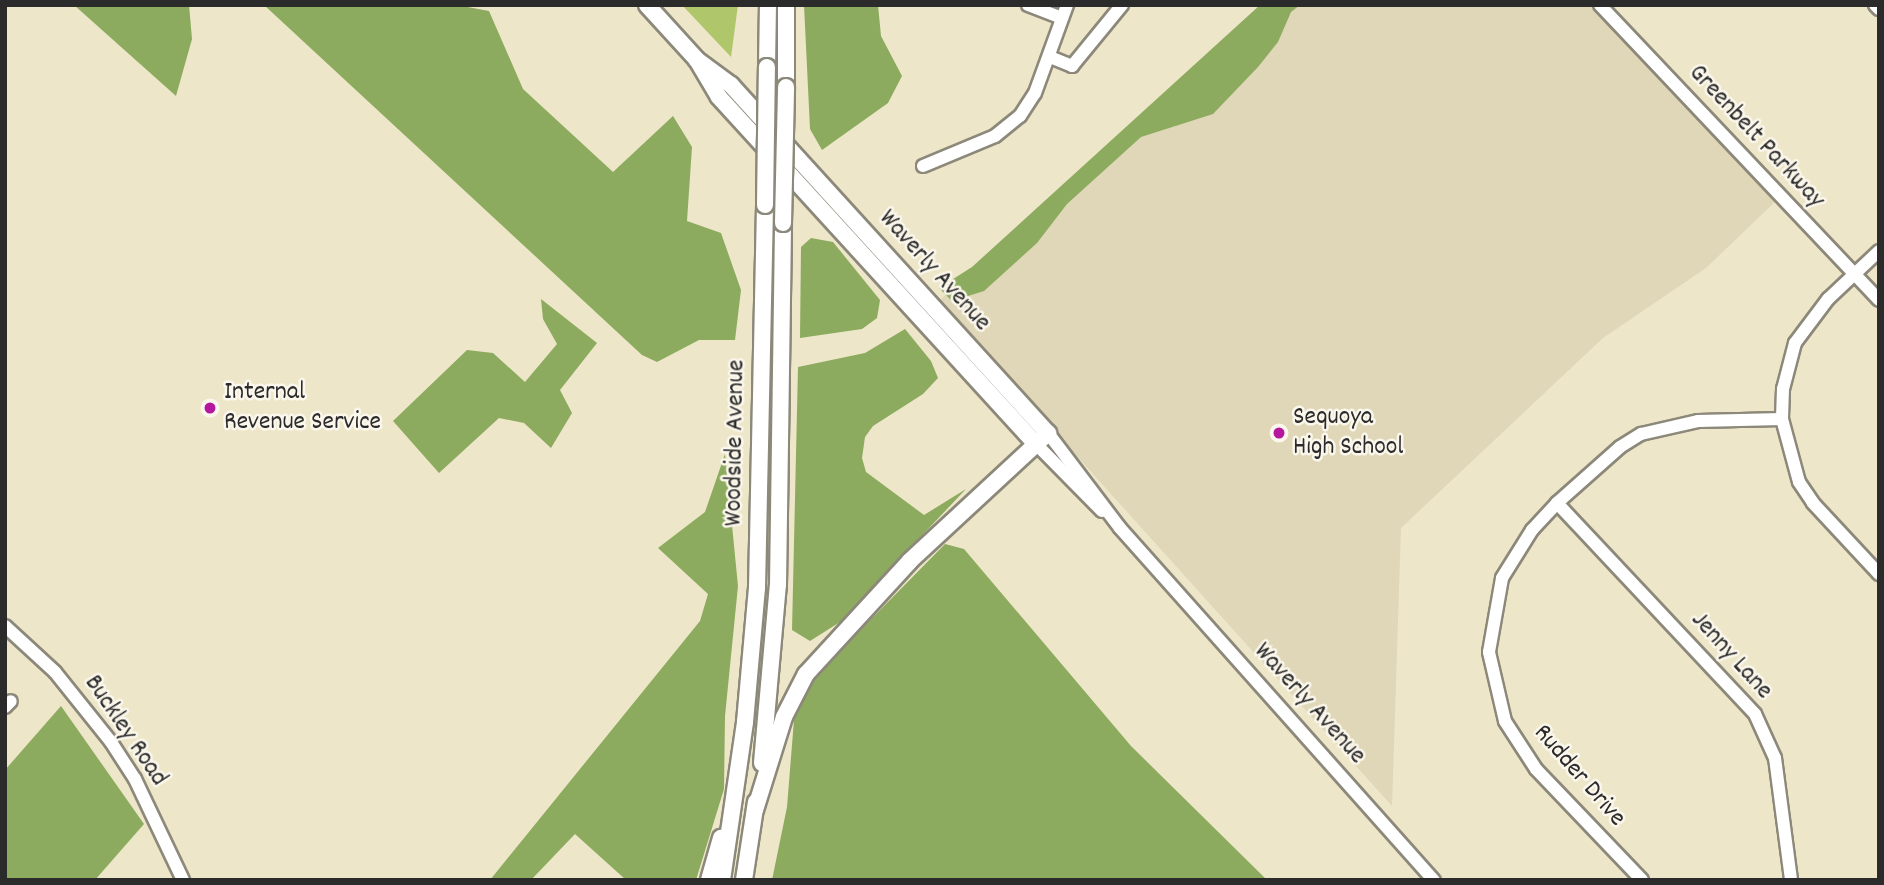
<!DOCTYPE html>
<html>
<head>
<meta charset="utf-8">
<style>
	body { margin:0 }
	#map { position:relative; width:1884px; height:885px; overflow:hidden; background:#ede6c9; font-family:Dekko,sans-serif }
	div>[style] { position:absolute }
	.built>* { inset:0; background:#dfd7b7 }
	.green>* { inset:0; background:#b0c66a }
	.forest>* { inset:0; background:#8cab5e }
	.roads { filter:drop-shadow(2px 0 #8c887a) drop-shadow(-2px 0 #8c887a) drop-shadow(0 2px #8c887a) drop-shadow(0 -2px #8c887a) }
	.minor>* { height:12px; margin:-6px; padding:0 6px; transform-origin:6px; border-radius:6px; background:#fff }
	.major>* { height:16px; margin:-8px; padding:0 8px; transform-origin:8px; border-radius:8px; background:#fff }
	.bridges { filter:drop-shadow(2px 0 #8c887a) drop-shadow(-2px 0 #8c887a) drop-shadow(0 2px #8c887a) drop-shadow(0 -2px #8c887a) }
	.major-bridge>* { height:16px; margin:-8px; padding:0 8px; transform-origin:8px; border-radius:8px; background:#fff }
	.dots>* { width:19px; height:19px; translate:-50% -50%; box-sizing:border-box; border:4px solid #fbf7ec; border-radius:50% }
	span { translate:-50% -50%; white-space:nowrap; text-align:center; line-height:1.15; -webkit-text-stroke:5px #fbf7ec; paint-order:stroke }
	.street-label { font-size:26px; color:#2b2b2b }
	.poi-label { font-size:26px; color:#2b2b2b }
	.left { translate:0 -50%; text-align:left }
	.frame { position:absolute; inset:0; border:7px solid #2b2b2b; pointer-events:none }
</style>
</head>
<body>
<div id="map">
	<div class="built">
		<div style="clip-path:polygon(1264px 5px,1591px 5px,1777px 200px,1706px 268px,1603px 338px,1401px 528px,1392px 806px,938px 302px)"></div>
	</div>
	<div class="green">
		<div style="clip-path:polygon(682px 5px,738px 5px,731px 57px)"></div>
	</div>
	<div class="forest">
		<div style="clip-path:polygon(74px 5px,189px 5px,192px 39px,176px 96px)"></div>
		<div style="clip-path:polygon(264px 5px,457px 5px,489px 11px,523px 89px,613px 172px,673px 116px,692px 147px,687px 221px,721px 233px,741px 290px,735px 340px,699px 340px,657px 362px,642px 355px)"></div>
		<div style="clip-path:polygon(804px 5px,878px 5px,881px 36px,902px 76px,888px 103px,822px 150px,810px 129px)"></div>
		<div style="clip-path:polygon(1260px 5px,1300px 5px,1291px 12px,1278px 42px,1258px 67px,1213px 114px,1141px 137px,1067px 204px,1037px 243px,984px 291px,952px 301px,939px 288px,972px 267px)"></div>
		<div style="clip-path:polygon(811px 238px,833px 242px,880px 300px,877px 318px,862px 329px,800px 338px,801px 247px)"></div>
		<div style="clip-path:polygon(541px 299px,597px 343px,560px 390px,572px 413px,551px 448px,524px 423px,499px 418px,439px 473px,393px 421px,467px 350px,493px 353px,525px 382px,557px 344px,543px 319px)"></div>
		<div style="clip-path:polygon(905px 329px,931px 361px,938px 378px,923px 394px,873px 426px,865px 437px,862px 458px,866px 472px,924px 515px,966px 489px,840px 622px,810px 641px,792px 630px,798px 367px,865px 353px)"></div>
		<div style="clip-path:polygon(725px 454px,738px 586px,725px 716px,724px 789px,696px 880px,626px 880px,575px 834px,531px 880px,490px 880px,700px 621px,708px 594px,658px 548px,705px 512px)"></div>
		<div style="clip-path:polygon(945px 544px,964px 549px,1131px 746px,1267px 880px,772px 880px,787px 807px,794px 720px,803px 696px,825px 666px)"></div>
		<div style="clip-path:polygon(61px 706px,144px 824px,95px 880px,5px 880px,5px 770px)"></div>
	</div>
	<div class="roads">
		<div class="minor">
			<div style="left:1028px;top:5px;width:36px;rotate:21deg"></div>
			<div style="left:1600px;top:5px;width:406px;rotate:46.6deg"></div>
			<div style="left:1875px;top:5px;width:6px;rotate:45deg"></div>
			<div style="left:1050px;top:57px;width:24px;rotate:22deg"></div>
			<div style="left:1072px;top:66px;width:79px;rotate:-50.7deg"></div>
			<div style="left:923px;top:166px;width:78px;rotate:-22.6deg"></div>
			<div style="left:995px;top:136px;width:32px;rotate:-39deg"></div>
			<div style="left:1020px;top:116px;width:27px;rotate:-57deg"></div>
			<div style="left:1035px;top:93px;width:94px;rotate:-70deg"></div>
			<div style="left:1879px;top:251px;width:70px;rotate:136.7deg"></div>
			<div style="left:1828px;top:299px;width:55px;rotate:126.9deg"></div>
			<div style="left:1795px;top:343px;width:48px;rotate:104.6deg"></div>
			<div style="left:1783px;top:389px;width:30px;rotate:92deg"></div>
			<div style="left:1782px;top:419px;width:65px;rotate:74.9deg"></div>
			<div style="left:1799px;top:482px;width:25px;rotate:56deg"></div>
			<div style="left:1813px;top:503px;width:97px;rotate:47.1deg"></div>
			<div style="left:1048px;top:433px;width:119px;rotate:52.8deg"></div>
			<div style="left:1120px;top:528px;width:472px;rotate:48.3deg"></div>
			<div style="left:1036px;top:444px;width:94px;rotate:45.4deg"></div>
			<div style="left:1557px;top:503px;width:289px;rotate:46.8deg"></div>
			<div style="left:1755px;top:714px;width:48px;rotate:65.6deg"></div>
			<div style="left:1775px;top:758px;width:123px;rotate:82.5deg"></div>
			<div style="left:5px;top:626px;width:68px;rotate:42.6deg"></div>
			<div style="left:55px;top:672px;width:90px;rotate:51.3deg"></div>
			<div style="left:111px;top:742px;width:44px;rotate:57deg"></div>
			<div style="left:135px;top:779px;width:112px;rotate:64.6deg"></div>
			<div style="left:5px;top:707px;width:8px;rotate:-45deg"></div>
			<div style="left:1642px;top:880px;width:153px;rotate:-133.7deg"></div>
			<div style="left:1536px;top:769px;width:57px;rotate:-122.9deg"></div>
			<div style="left:1505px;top:721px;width:71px;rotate:-103.1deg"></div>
			<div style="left:1489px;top:652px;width:75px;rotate:-80deg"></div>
			<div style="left:1502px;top:578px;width:57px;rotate:-58deg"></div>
			<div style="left:1532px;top:530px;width:37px;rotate:-47deg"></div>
			<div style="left:1557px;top:503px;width:84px;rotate:-41.6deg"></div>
			<div style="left:1620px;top:447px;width:25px;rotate:-32deg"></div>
			<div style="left:1641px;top:434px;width:58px;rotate:-12.8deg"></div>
			<div style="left:1698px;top:421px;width:84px;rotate:-1.4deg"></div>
		</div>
		<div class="major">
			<div style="left:647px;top:5px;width:74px;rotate:47.7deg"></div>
			<div style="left:697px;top:60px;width:43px;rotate:59.3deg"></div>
			<div style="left:719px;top:97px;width:470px;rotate:47.6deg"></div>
			<div style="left:697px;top:60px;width:42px;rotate:36.3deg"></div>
			<div style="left:731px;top:85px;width:471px;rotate:47.7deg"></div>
			<div style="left:1048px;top:433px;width:188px;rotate:137.2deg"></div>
			<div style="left:910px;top:561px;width:154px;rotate:132.6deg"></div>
			<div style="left:806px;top:674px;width:48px;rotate:117.1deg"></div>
			<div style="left:784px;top:717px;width:97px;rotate:107.3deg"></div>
			<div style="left:767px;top:67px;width:62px;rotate:-89.1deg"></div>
			<div style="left:786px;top:87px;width:82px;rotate:-90deg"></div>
			<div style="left:762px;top:763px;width:179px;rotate:-84.9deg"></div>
			<div style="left:778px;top:585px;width:362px;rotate:-89.2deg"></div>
			<div style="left:709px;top:880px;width:44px;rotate:-74.1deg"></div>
			<div style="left:722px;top:880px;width:160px;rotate:-81.7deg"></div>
			<div style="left:745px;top:722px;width:135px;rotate:-84.9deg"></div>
			<div style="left:757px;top:588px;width:383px;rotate:-88.8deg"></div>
			<div style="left:744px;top:880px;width:79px;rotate:-81.3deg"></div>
		</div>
	</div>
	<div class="bridges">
		<div class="major-bridge">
			<div style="left:765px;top:205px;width:138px;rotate:-89.2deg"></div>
			<div style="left:783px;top:223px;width:136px;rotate:-88.7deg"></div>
		</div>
	</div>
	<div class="dots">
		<div style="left:210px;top:408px;background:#b5179e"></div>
		<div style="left:1279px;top:433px;background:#b5179e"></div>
	</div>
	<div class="street-label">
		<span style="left:1756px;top:137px;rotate:47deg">Greenbelt Parkway</span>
		<span style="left:934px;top:271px;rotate:48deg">Waverly Avenue</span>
		<span style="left:736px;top:443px;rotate:-89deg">Woodside Avenue</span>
		<span style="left:1731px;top:656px;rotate:48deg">Jenny Lane</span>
		<span style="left:1309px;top:704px;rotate:48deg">Waverly Avenue</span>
		<span style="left:125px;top:731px;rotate:56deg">Buckley Road</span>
		<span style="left:1579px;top:776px;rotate:49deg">Rudder Drive</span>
	</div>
	<div class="poi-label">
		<span class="left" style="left:224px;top:408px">Internal<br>Revenue Service</span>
		<span class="left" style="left:1293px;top:433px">Sequoya<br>High School</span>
	</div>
	<div class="frame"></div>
</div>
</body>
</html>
